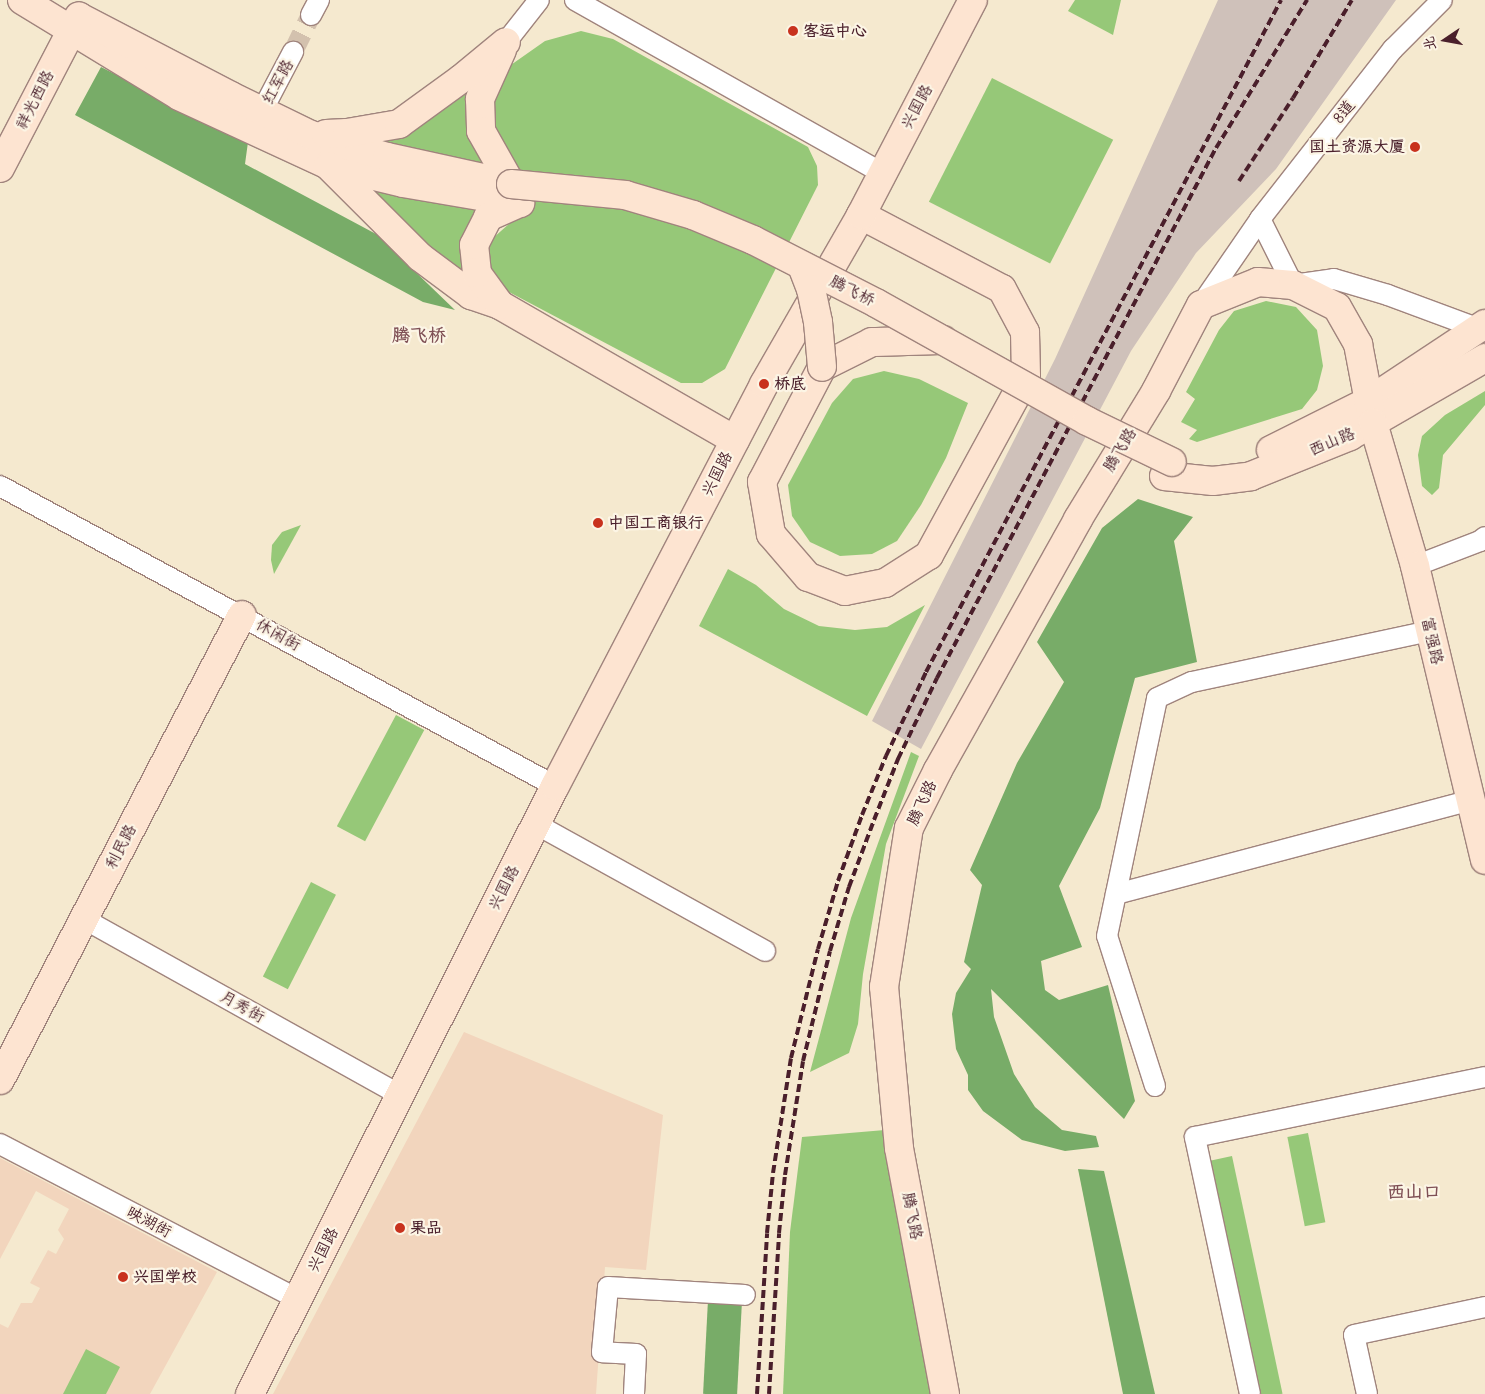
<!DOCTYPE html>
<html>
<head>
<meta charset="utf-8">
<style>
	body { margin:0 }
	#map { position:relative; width:1485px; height:1394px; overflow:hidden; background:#f5e9cf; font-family:"Comic Neue","LXGW WenKai TC",sans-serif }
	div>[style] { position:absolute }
	.built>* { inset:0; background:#f2d5bd }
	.industrial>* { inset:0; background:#cfc1ba }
	.green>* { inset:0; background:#96c878; transform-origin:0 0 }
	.forest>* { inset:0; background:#78ac68; transform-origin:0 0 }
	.street-tunnel>* { height:20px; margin-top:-10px; transform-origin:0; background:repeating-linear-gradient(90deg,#d3c1ae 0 20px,transparent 0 30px) }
	.roads { filter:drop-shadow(1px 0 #a0847d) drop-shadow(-1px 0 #a0847d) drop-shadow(0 1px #a0847d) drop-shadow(0 -1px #a0847d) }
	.street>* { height:20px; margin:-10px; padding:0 10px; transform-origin:10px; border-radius:10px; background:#fff }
	.secondary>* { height:28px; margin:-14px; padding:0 14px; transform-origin:14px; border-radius:14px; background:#fde4d1 }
	.rail>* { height:4px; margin-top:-2px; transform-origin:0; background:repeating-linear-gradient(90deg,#4a1f2b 0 8px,transparent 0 12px) }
	.bridges { filter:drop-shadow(1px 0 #a0847d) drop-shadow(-1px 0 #a0847d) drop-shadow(0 1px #a0847d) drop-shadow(0 -1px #a0847d) }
	.secondary-bridge>* { height:28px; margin:-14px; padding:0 14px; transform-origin:14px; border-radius:14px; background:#fde4d1 }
	.dots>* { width:14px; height:14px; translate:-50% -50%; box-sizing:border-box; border:2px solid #fcf5e5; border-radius:50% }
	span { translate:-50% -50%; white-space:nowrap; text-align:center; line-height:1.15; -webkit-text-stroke:4.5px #fcf5e5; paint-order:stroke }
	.poi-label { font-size:16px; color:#4a1f2b; font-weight:700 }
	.left { translate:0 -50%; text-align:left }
	.right { translate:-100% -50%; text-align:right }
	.street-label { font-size:16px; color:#4a1f2b }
	.neighbourhood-label { font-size:18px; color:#7f5055; font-weight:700 }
	.north { position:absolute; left:1420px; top:15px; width:50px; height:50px; -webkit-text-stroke:4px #fcf5e5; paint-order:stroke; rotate:258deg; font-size:14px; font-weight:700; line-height:20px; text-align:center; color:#4a1f2b }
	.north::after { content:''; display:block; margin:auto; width:18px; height:22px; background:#4a1f2b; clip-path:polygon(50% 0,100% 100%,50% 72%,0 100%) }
</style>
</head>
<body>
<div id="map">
	<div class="built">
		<div style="clip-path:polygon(464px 1032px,663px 1115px,646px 1270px,605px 1267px,596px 1394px,273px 1394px)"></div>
		<div style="clip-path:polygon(0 1158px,217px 1272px,150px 1394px,0 1394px,0 1324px,8px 1328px,21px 1303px,32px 1303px,40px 1288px,30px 1283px,48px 1250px,56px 1254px,64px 1239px,58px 1230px,69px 1209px,36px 1191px,0 1259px)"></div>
	</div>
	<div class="industrial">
		<div style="clip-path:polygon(1218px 0,1396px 0,1276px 169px,1196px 253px,1131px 351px,921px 749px,872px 721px,1055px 359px)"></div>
	</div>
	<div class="green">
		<div style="clip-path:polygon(1075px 0,1121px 0,1113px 35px,1068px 11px)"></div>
		<div style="clip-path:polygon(581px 31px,613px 39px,808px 147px,817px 166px,818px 185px,725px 369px,702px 383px,681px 383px,507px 291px,491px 277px,487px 258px,492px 239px,511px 222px,491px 129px,490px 104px,508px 67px,545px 41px)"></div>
		<div style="left:992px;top:78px;width:136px;height:139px;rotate:27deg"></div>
		<div style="clip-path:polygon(475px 84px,470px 134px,481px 161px,476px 287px,438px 260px,378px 195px,350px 157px)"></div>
		<div style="clip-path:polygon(1266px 301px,1296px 307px,1317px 330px,1323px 366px,1317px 390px,1302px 409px,1197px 442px,1189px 439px,1197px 430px,1181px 422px,1195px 399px,1186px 392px,1219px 330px,1234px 311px)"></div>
		<div style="clip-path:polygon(884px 371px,919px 379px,968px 403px,946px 458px,921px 505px,897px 541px,872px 554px,840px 556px,810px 542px,792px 516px,788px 485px,832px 403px,853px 379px)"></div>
		<div style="clip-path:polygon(1485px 391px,1485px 405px,1443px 455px,1439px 488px,1432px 495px,1422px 486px,1418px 455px,1422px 436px,1445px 415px)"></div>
		<div style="clip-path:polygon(301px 525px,274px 574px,271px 560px,272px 545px,282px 532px)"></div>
		<div style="clip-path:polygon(728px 569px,756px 585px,784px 609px,819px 626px,855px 630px,887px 627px,925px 605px,867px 716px,699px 626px)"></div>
		<div style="left:396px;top:715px;width:32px;height:126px;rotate:28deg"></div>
		<div style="clip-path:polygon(911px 752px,919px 756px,886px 844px,863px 974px,858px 1024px,849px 1053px,810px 1072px,851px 918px)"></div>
		<div style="left:311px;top:882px;width:28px;height:106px;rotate:27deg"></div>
		<div style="clip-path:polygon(885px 1130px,931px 1394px,783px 1394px,790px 1232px,802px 1137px)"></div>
		<div style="left:1308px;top:1133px;width:91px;height:21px;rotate:79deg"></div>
		<div style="left:1232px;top:1156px;width:243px;height:26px;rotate:78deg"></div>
		<div style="clip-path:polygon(86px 1349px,120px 1367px,106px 1394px,63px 1394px)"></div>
	</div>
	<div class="forest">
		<div style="clip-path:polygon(101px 67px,248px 142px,245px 164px,376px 234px,455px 310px,423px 302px,75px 115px)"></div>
		<div style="clip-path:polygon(1138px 499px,1193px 517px,1174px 541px,1197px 662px,1135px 678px,1100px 808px,1059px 886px,1082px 947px,1041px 961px,1045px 990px,1059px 1000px,1108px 985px,1135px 1101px,1124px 1119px,991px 989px,994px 1017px,1014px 1074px,1035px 1107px,1062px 1130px,1096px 1136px,1099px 1147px,1065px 1151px,1022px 1140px,983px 1111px,968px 1090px,968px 1075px,956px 1049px,952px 1014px,956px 993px,971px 969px,964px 962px,982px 885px,970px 870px,1017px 763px,1064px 682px,1037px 642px,1102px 528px)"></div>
		<div style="clip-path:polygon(1078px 1169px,1104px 1171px,1155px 1394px,1123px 1394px)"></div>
		<div style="left:708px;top:1300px;width:34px;height:94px;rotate:3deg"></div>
	</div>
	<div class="street-tunnel">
		<div style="left:293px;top:52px;width:41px;rotate:-64.1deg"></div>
	</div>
	<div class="roads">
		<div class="street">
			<div style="left:575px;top:0;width:352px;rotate:29.4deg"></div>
			<div style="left:311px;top:15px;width:17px;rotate:-62deg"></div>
			<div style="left:506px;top:42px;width:53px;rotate:-51.8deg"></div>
			<div style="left:262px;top:111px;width:67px;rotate:-62.3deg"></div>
			<div style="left:1260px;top:219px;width:74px;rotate:63.4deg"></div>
			<div style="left:1293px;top:285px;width:41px;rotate:-8.3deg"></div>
			<div style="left:1334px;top:279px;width:56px;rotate:16.5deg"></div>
			<div style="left:1388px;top:295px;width:103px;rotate:20.4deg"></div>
			<div style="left:1201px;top:305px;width:104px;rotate:-55.5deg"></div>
			<div style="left:1260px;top:219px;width:216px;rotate:-52deg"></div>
			<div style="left:1393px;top:49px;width:69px;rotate:-45deg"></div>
			<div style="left:0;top:486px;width:631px;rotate:28.39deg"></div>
			<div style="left:1415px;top:566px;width:70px;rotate:-21deg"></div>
			<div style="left:1480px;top:541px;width:6px;rotate:-39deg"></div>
			<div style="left:536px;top:824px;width:262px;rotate:29deg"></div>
			<div style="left:1116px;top:894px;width:367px;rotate:-14.8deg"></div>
			<div style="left:84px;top:919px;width:362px;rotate:29.1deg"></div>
			<div style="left:1155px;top:1086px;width:157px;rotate:-107.7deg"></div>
			<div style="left:1107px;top:936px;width:243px;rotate:-78.1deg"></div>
			<div style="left:1157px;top:698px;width:38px;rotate:-25deg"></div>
			<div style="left:1192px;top:682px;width:243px;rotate:-12.1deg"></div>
			<div style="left:0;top:1144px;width:336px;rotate:27.5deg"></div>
			<div style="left:634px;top:1394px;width:40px;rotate:-87.1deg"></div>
			<div style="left:636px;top:1354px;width:34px;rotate:-177deg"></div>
			<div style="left:602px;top:1352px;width:65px;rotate:-84.7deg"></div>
			<div style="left:608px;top:1287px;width:137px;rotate:3.3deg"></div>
			<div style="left:1250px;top:1394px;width:263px;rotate:-102.1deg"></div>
			<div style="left:1195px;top:1137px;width:296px;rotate:-11.7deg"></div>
			<div style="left:1367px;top:1394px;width:60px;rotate:-102.4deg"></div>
			<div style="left:1354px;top:1335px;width:134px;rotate:-12.1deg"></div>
		</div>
		<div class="secondary">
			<div style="left:22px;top:0;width:184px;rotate:31.4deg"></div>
			<div style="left:179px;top:96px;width:164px;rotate:24.8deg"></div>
			<div style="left:328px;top:165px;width:77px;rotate:13.5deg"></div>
			<div style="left:403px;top:183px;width:119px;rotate:9.7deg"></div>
			<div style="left:81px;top:18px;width:169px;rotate:27.5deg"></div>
			<div style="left:231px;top:96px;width:89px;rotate:26deg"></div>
			<div style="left:311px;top:135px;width:79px;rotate:16.1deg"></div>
			<div style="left:387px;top:157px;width:127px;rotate:12.3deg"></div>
			<div style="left:502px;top:50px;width:54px;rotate:114.2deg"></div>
			<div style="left:480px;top:99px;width:32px;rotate:88deg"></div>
			<div style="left:481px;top:131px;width:61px;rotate:60.5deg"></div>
			<div style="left:326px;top:134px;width:21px;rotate:-3deg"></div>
			<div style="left:347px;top:133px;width:53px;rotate:-9.8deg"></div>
			<div style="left:399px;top:124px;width:77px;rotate:-36deg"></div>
			<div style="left:461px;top:79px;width:58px;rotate:-39.4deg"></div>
			<div style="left:329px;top:166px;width:129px;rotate:45deg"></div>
			<div style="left:420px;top:257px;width:64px;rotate:36.7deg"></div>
			<div style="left:471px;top:295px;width:31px;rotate:19deg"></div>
			<div style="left:500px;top:305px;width:271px;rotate:29.9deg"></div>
			<div style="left:0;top:168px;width:171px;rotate:-62.5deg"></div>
			<div style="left:861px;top:215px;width:159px;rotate:27.7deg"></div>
			<div style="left:1002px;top:289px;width:49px;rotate:61.9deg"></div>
			<div style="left:1025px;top:332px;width:45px;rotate:88.7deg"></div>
			<div style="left:1026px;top:377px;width:203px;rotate:118.6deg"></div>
			<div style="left:929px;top:555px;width:52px;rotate:147.5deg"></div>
			<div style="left:885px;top:583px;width:41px;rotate:168.7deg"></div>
			<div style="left:845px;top:591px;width:40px;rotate:-159deg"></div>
			<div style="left:808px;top:577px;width:57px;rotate:-130.7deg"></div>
			<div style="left:771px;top:534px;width:53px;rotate:-99.8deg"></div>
			<div style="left:762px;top:482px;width:130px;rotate:-62.4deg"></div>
			<div style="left:822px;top:367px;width:56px;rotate:-26.6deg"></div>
			<div style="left:872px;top:342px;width:71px;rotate:-1.6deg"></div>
			<div style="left:500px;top:305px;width:39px;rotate:-126deg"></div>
			<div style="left:477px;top:273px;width:28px;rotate:-96deg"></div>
			<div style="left:474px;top:245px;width:31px;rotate:-63deg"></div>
			<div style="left:488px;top:217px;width:35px;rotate:-24deg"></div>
			<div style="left:1271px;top:450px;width:110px;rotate:-26.6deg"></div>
			<div style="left:1369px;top:401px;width:139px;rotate:-33.6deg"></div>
			<div style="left:1164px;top:476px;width:49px;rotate:5.8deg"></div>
			<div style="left:1213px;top:481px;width:38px;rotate:-7deg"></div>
			<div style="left:1251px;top:476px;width:107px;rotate:-22deg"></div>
			<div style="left:1350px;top:436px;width:156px;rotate:-30deg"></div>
			<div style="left:0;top:1080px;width:524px;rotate:-62.51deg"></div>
			<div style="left:250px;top:1394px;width:680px;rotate:-63.36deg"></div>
			<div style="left:555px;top:786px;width:453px;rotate:-62.5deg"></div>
			<div style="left:764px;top:384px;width:195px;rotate:-60.1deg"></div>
			<div style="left:861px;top:215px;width:242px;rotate:-62.5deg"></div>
			<div style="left:945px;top:1394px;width:250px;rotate:-100.6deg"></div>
			<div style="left:899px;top:1148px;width:162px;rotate:-95.3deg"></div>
			<div style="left:884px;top:987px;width:161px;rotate:-81.1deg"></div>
			<div style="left:909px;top:828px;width:65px;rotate:-63.4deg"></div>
			<div style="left:938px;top:770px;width:287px;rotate:-60.8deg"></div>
			<div style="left:1078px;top:519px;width:150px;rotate:-58.6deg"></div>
			<div style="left:1156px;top:391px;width:97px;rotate:-62.4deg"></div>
			<div style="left:1201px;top:305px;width:61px;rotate:-22deg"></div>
			<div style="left:1258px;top:282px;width:35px;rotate:5deg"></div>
			<div style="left:1293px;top:285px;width:49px;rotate:26.6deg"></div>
			<div style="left:1337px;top:307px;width:43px;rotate:60.4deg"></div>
			<div style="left:1358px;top:344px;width:80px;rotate:79.2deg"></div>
			<div style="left:1373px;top:423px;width:149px;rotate:73.6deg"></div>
			<div style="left:1415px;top:566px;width:302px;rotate:76.6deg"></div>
		</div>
	</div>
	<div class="rail">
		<div style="left:1239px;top:181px;width:99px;rotate:-57deg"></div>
		<div style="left:1293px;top:98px;width:114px;rotate:-59deg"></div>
		<div style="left:757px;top:1394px;width:161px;rotate:-86.4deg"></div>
		<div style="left:767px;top:1233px;width:60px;rotate:-84.3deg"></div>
		<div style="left:773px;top:1173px;width:116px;rotate:-81.1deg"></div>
		<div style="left:791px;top:1058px;width:112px;rotate:-76.1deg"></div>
		<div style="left:818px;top:949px;width:71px;rotate:-73.6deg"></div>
		<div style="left:838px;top:881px;width:70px;rotate:-70deg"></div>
		<div style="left:862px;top:815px;width:64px;rotate:-67.9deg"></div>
		<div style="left:886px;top:756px;width:93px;rotate:-64.5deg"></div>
		<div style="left:926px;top:672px;width:760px;rotate:-62.15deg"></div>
		<div style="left:769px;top:1394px;width:161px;rotate:-86.4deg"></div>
		<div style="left:779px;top:1233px;width:58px;rotate:-84.1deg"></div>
		<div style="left:785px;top:1175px;width:115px;rotate:-81deg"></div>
		<div style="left:803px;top:1061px;width:113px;rotate:-76.2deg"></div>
		<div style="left:830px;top:951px;width:67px;rotate:-73.5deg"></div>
		<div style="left:849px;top:887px;width:72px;rotate:-69.5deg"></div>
		<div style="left:874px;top:820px;width:66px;rotate:-68.5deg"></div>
		<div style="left:898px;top:759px;width:90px;rotate:-64.3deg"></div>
		<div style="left:937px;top:678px;width:599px;rotate:-62.24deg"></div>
		<div style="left:1216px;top:148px;width:174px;rotate:-58.4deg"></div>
	</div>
	<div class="bridges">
		<div class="secondary-bridge">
			<div style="left:511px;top:184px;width:115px;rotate:5.5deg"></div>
			<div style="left:625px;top:195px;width:71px;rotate:16.4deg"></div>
			<div style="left:693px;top:215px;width:65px;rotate:22.6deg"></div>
			<div style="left:753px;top:240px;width:138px;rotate:27.1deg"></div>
			<div style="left:876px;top:303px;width:242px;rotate:29.2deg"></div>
			<div style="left:1087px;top:421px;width:94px;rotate:25.8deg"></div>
			<div style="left:802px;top:266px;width:25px;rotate:69deg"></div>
			<div style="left:811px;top:289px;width:34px;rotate:78deg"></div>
			<div style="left:818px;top:322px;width:45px;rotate:84.9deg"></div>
		</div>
	</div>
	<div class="dots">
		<div style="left:793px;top:31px;background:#c8321e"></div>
		<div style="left:1415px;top:147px;background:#c8321e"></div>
		<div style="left:764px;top:384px;background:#c8321e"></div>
		<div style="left:598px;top:523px;background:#c8321e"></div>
		<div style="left:400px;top:1228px;background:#c8321e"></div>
		<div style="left:123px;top:1277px;background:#c8321e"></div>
	</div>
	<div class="poi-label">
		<span class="left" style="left:803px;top:31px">客运中心</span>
		<span class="right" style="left:1405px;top:147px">国土资源大厦</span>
		<span class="left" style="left:774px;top:384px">桥底</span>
		<span class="left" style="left:608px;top:523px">中国工商银行</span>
		<span class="left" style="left:410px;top:1228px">果品</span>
		<span class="left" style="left:133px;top:1277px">兴国学校</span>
	</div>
	<div class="street-label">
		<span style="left:278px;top:82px;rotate:-62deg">红军路</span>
		<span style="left:35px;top:100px;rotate:-63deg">祥光西路</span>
		<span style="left:917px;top:107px;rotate:-62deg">兴国路</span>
		<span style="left:1344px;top:112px;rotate:-52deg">8道</span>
		<span style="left:852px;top:291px;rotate:27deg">腾飞桥</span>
		<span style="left:1332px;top:442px;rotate:-23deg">西山路</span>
		<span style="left:1120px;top:450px;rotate:-59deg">腾飞路</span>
		<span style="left:717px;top:474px;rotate:-63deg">兴国路</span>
		<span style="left:278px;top:635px;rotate:29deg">休闲街</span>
		<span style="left:1432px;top:641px;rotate:77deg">富强路</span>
		<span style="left:922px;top:803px;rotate:-65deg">腾飞路</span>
		<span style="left:121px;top:847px;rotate:-63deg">利民路</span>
		<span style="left:504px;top:888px;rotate:-63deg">兴国路</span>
		<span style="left:242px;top:1007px;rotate:29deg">月秀街</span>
		<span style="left:912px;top:1216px;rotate:79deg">腾飞路</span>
		<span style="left:149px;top:1222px;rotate:28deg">映湖街</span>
		<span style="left:323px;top:1250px;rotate:-63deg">兴国路</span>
	</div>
	<div class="neighbourhood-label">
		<span style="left:419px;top:336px">腾飞桥</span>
		<span style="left:1414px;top:1193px">西山口</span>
	</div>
	<div class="north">北</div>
</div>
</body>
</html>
